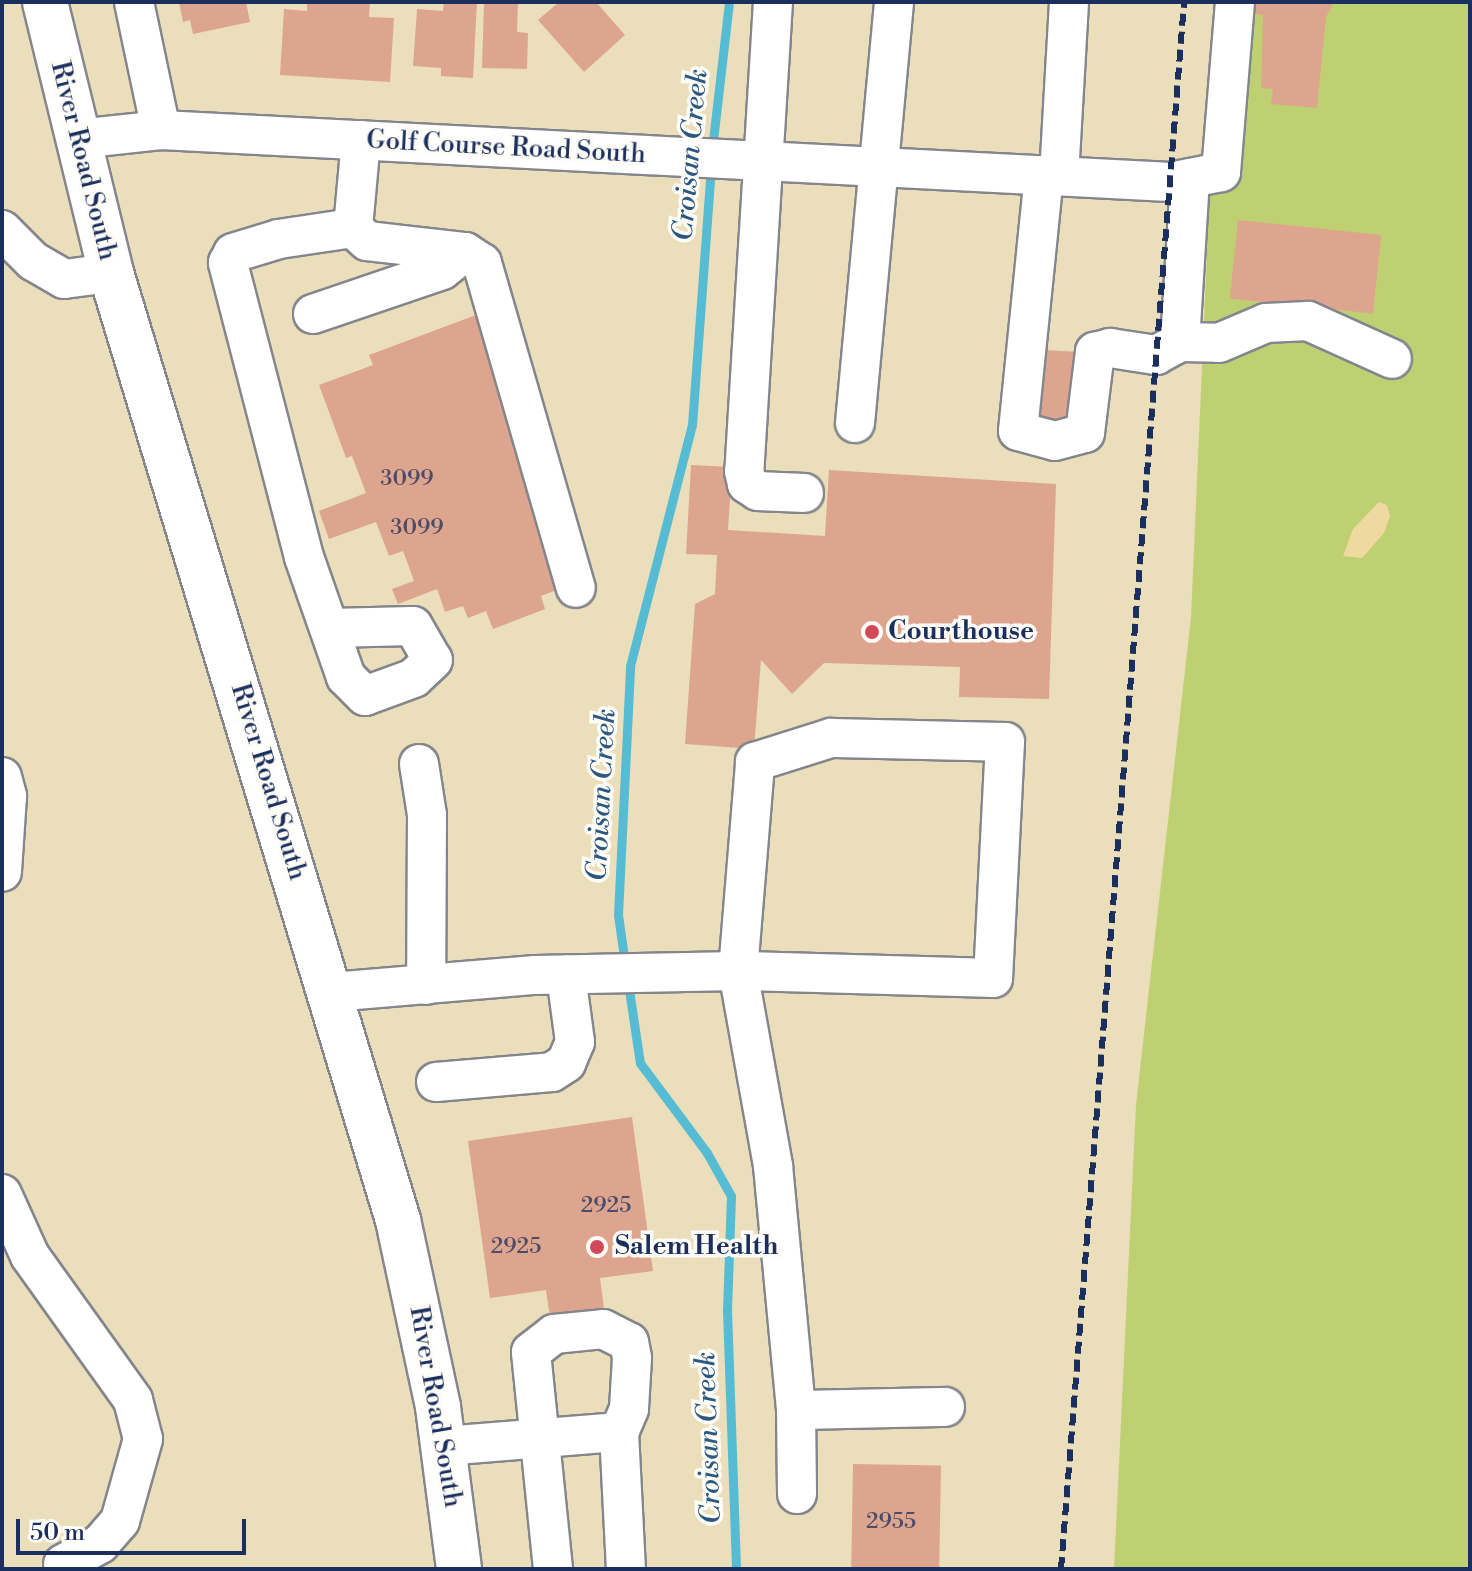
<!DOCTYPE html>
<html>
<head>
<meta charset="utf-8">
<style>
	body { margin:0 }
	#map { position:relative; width:1472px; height:1571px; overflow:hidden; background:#ebdebb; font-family:"Libre Bodoni",serif }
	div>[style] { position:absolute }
	.green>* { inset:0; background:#bfd073 }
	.sand>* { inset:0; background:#eeda9e }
	.stream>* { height:9px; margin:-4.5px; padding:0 4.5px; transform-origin:4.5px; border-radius:4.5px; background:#56bcd4 }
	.building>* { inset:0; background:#dea58e; transform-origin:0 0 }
	.roads { filter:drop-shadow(2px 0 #83868c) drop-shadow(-2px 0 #83868c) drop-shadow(0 2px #83868c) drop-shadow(0 -2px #83868c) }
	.minor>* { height:38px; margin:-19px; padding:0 19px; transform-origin:19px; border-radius:19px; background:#fff }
	.major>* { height:44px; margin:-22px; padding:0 22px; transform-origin:22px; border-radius:22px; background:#fff }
	.rail>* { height:6px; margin-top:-3px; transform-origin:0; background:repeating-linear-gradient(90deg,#1b2f5e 0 12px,transparent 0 18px) }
	.dots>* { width:22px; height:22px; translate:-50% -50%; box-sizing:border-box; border:4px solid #fdfcf7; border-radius:50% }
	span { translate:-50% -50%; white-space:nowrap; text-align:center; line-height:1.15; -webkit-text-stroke:7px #fdfcf7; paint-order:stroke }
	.number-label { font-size:22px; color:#4c4c6a }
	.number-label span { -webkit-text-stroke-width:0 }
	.street-label { font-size:26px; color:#1b2f5e }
	.poi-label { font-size:26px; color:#1b2f5e; font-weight:700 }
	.left { translate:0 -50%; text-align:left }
	.water-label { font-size:28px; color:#2d5981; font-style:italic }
	.frame { position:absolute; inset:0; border:4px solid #1b2f5e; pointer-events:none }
	.scale { position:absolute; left:16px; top:1519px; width:230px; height:36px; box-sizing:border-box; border:4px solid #1b2f5e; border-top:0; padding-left:10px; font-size:24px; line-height:28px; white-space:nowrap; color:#1b2f5e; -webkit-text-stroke:6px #fdfcf7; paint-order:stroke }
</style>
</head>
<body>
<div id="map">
	<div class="green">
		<div style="clip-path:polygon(1218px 2px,1470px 2px,1470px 1569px,1114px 1569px,1136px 1105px,1191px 617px)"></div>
	</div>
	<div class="sand">
		<div style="clip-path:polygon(1379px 502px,1387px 505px,1390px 516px,1384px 533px,1362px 558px,1343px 556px,1353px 529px)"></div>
	</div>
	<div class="stream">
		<div style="left:712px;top:149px;width:148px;rotate:-83.4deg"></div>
		<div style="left:625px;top:964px;width:49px;rotate:-98.1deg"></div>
		<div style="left:618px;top:915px;width:249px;rotate:-87.2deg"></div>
		<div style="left:630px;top:666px;width:249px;rotate:-75.6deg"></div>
		<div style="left:692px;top:425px;width:258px;rotate:-85.8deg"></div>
		<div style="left:628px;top:983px;width:81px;rotate:81.5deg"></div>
		<div style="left:640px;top:1063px;width:112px;rotate:53.3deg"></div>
		<div style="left:707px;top:1153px;width:49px;rotate:60.8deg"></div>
		<div style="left:731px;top:1196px;width:114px;rotate:92deg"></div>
		<div style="left:727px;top:1310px;width:259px;rotate:88deg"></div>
	</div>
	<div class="building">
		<div style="clip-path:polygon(179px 2px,246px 2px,250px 22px,193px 34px,190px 20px,183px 22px)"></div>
		<div style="clip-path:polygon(307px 2px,370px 2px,369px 17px,394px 18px,390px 82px,280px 75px,284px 9px,307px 11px)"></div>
		<div style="clip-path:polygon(444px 2px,477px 2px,473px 78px,441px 76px,441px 68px,413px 66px,417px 9px,443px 11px)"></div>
		<div style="clip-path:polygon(484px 2px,518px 2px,517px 32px,528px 33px,527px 69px,482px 68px)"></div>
		<div style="clip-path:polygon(559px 2px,596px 2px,625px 35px,584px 72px,538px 20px)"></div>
		<div style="clip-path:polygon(1256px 2px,1334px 2px,1326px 17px,1317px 108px,1271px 104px,1273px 89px,1261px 88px,1263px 15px,1255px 14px)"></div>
		<div style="left:1238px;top:220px;width:144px;height:79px;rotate:6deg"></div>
		<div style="clip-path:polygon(476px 315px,546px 505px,532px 509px,562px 588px,541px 596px,545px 609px,493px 629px,486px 611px,468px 618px,463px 606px,445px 612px,437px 589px,398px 604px,392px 589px,414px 581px,403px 551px,389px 556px,376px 522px,329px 539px,319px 511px,366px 493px,352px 456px,346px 458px,319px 385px,373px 365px,369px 355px)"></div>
		<div style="left:1043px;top:350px;width:40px;height:82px;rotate:3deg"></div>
		<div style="clip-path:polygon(691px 465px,732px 467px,728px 530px,825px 536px,829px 470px,1056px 484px,1049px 699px,959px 697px,960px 667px,824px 663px,792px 694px,761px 660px,754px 749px,685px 744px,695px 604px,715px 594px,717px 555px,686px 554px)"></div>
		<div style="clip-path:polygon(632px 1117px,653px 1271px,600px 1278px,605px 1316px,551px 1324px,546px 1290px,490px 1298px,468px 1141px)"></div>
		<div style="left:853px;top:1464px;width:88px;height:105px;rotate:1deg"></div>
	</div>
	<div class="roads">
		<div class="minor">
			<div style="left:134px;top:2px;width:131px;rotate:78.1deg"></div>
			<div style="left:773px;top:2px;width:470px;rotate:93.5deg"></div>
			<div style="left:744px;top:471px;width:13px;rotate:77deg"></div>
			<div style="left:747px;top:484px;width:13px;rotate:32deg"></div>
			<div style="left:758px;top:491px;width:46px;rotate:2.5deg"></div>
			<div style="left:78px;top:139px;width:83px;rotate:-6.2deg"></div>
			<div style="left:161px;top:130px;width:1010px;rotate:2.95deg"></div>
			<div style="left:1170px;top:182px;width:52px;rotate:-11.1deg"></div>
			<div style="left:1221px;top:172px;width:171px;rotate:-85.3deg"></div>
			<div style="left:361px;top:140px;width:88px;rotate:95.2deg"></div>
			<div style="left:353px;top:228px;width:19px;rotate:43deg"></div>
			<div style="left:367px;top:241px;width:99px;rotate:6.4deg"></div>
			<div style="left:465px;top:252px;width:20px;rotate:33deg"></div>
			<div style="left:482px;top:263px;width:338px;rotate:73.9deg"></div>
			<div style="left:1044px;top:175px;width:257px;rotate:95.8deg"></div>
			<div style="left:1018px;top:431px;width:38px;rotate:15deg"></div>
			<div style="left:1055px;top:441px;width:31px;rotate:-15deg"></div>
			<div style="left:1085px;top:433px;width:82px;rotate:-83deg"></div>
			<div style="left:1095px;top:352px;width:16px;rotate:-15deg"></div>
			<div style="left:1110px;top:348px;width:47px;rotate:8.7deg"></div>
			<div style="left:1156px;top:355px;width:27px;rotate:-28deg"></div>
			<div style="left:1180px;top:342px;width:39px;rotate:1deg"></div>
			<div style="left:1219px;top:343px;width:51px;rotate:-23.1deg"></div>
			<div style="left:1266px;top:323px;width:42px;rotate:-2.7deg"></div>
			<div style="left:1308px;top:321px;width:92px;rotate:24.3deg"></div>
			<div style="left:1059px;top:176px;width:174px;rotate:-86.7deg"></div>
			<div style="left:2px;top:230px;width:44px;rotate:45deg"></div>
			<div style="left:33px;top:261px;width:36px;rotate:30deg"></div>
			<div style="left:64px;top:279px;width:47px;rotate:-7.3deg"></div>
			<div style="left:313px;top:314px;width:136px;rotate:-18.8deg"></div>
			<div style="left:442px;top:270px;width:29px;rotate:-38deg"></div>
			<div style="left:1180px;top:342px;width:164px;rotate:-86.5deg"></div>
			<div style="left:855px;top:423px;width:423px;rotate:-84.7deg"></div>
			<div style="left:330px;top:628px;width:83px;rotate:-1.4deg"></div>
			<div style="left:413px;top:626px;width:39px;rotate:60deg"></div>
			<div style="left:433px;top:660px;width:26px;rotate:137deg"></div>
			<div style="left:414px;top:678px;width:52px;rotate:159.8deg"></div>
			<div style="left:365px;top:696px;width:27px;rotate:-135deg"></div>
			<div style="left:346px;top:677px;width:127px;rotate:-109.3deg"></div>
			<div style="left:304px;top:557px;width:304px;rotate:-104.5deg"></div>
			<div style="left:228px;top:263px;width:11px;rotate:-63deg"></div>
			<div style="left:233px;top:253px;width:48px;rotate:-16.9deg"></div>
			<div style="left:279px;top:239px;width:75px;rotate:-8.5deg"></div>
			<div style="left:831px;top:738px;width:174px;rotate:1.3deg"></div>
			<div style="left:1005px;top:742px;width:236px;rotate:92.9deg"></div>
			<div style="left:993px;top:978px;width:255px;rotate:-178.4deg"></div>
			<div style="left:738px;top:971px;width:210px;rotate:-85.3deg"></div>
			<div style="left:755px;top:762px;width:80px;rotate:-17.5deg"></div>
			<div style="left:419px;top:764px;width:52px;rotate:81.1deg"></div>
			<div style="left:427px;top:815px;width:170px;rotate:90.3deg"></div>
			<div style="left:2px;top:777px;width:20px;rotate:75deg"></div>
			<div style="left:7px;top:796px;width:76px;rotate:93.8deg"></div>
			<div style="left:332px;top:992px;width:204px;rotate:-4.8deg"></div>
			<div style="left:535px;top:975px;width:203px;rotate:-1.1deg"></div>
			<div style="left:738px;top:971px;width:198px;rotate:79.8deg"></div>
			<div style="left:773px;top:1166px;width:245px;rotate:84.6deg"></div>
			<div style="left:796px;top:1410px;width:84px;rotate:89.3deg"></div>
			<div style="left:436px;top:1082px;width:116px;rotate:-4.9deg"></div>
			<div style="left:552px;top:1072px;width:17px;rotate:-33deg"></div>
			<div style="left:566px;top:1063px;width:23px;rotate:-67deg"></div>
			<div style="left:575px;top:1042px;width:68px;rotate:-97.7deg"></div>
			<div style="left:2px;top:1194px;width:68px;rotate:65.7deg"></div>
			<div style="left:30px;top:1256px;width:177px;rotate:54.4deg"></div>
			<div style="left:133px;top:1400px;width:40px;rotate:75.6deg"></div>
			<div style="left:143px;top:1439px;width:85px;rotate:105.7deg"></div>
			<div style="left:120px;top:1521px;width:30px;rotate:131deg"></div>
			<div style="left:100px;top:1544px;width:42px;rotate:151.6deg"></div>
			<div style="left:796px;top:1410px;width:149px;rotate:-1.2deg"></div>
			<div style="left:444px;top:1446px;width:176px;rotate:-4.6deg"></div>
			<div style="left:553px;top:1569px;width:218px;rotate:-95.8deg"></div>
			<div style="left:531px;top:1352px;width:29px;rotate:-38deg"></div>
			<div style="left:554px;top:1334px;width:49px;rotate:-5.8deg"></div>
			<div style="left:603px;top:1329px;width:29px;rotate:27deg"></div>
			<div style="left:629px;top:1342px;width:16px;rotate:79deg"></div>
			<div style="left:632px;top:1358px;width:51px;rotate:93.4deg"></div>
			<div style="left:629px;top:1409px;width:25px;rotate:113deg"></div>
			<div style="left:619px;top:1432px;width:137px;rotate:87.1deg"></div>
		</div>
		<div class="major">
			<div style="left:45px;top:2px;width:279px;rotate:76.3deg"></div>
			<div style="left:111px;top:273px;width:990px;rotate:73.14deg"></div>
			<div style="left:398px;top:1220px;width:191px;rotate:77.9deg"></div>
			<div style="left:438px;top:1407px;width:163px;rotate:82.6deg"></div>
		</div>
	</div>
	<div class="rail">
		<div style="left:1061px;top:1569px;width:1572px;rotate:-85.51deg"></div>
	</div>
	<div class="dots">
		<div style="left:872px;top:632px;background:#d1495b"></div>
		<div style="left:597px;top:1247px;background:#d1495b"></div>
	</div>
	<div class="number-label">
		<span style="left:407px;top:479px">3099</span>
		<span style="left:417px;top:528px">3099</span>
		<span style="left:606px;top:1206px">2925</span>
		<span style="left:516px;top:1247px">2925</span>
		<span style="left:891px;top:1522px">2955</span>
	</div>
	<div class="street-label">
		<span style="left:506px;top:148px;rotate:3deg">Golf Course Road South</span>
		<span style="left:83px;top:161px;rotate:76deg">River Road South</span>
		<span style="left:268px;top:782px;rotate:73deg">River Road South</span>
		<span style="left:435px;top:1407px;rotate:80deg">River Road South</span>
	</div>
	<div class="poi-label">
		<span class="left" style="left:888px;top:632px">Courthouse</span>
		<span class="left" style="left:615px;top:1247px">Salem Health</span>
	</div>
	<div class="water-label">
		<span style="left:691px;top:155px;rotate:-85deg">Croisan Creek</span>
		<span style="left:602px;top:795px;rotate:-87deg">Croisan Creek</span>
		<span style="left:709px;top:1438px;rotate:-92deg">Croisan Creek</span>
	</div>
	<div class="frame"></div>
	<div class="scale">50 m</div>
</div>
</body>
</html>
